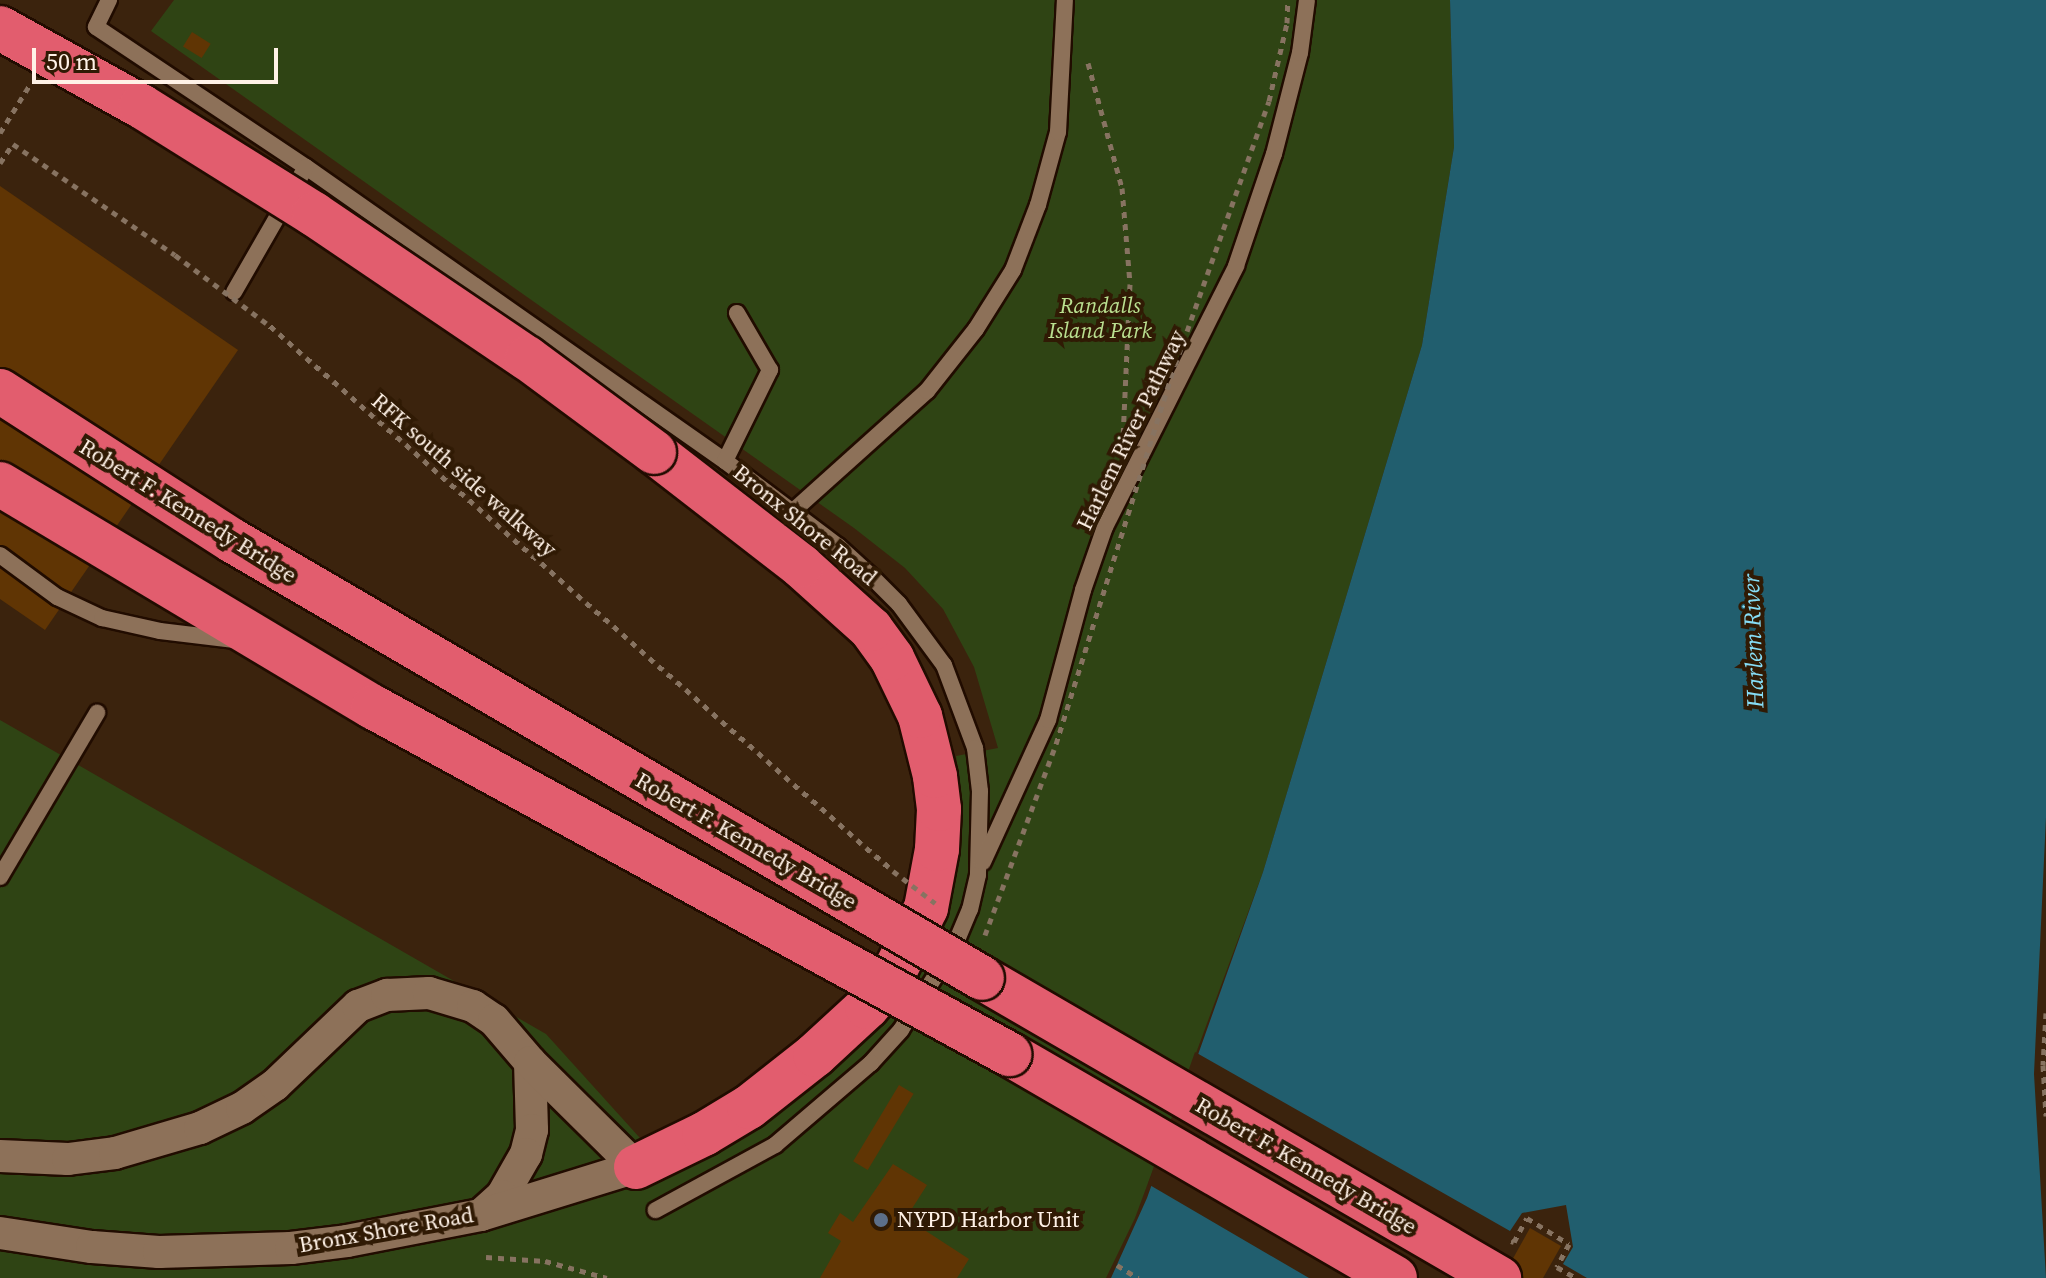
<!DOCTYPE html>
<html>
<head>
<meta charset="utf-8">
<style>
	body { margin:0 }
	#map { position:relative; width:2046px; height:1278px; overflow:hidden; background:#3b230d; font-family:"Source Serif 4",serif }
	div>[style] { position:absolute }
	.green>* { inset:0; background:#2f4414 }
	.water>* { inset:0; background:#215e6e }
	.pier>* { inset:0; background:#3b230d }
	.building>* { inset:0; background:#603504; transform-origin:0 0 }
	.path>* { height:5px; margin-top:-2.5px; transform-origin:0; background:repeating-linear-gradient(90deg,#877361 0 6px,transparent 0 12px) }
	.roads { filter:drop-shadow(2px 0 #210c00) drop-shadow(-2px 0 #210c00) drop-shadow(0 2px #210c00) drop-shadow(0 -2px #210c00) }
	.lane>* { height:16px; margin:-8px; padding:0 8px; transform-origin:8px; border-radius:8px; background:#8d7159 }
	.street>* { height:32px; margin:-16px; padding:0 16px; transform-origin:16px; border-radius:16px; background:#8d7159 }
	.highway>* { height:44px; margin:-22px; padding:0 22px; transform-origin:22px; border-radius:22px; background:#e25d6e }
	.path-bridge>* { height:5px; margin-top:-2.5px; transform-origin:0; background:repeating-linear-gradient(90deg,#877361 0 6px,transparent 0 12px) }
	.bridges { filter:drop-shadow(2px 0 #210c00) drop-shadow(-2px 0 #210c00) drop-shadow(0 2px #210c00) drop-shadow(0 -2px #210c00) }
	.lane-bridge>* { height:16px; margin:-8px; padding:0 8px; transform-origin:8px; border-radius:8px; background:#8d7159 }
	.highway-bridge>* { height:44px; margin:-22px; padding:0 22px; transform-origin:22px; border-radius:22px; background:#e25d6e }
	.dots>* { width:22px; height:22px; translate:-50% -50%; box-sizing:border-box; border:4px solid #301a04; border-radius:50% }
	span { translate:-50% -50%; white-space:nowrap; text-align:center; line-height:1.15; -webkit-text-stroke:8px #301a04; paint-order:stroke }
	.park-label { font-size:22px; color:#bae090; font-style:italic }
	.street-label { font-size:22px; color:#fff2e7 }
	.poi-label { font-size:22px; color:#fff2e7 }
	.left { translate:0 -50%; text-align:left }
	.water-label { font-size:24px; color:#86ddf6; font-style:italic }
	.scale { position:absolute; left:32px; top:48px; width:246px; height:36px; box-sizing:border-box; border:4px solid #fff2e7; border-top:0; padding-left:10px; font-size:24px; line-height:28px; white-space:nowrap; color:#fff2e7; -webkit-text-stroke:6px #301a04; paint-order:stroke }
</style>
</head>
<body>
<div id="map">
	<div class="green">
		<div style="clip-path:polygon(174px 0,1450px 0,1454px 147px,1422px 345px,1263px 872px,1135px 1218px,1106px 1278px,0 1278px,0 720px,546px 1034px,668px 1169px,786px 1108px,836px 1065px,949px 902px,960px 838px,962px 801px,956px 756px,998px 748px,974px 667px,943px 609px,905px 568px,854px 528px,151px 31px)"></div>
	</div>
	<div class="water">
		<div style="clip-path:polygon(1450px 0,2046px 0,2046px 817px,2034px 1074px,2046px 1278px,1111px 1278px,1147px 1198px,1263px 872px,1422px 345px,1454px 147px)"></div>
	</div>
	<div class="pier">
		<div style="clip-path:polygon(1195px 1052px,1510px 1231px,1522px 1213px,1566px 1205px,1573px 1247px,1563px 1264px,1587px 1278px,1309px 1278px,1148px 1184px)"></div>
	</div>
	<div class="building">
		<div style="left:192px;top:32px;width:22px;height:17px;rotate:32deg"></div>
		<div style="clip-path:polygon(0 186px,238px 350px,45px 630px,0 599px)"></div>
		<div style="left:899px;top:1085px;width:17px;height:89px;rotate:31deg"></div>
		<div style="clip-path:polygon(893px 1164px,927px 1185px,906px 1218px,969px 1259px,957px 1278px,820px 1278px,841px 1241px,828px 1233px,840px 1213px,853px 1222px)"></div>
		<div style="clip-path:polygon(1530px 1228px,1561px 1246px,1543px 1278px,1502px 1278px)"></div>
	</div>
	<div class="path">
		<div style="left:1088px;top:63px;width:130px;rotate:74.8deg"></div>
		<div style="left:1122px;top:188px;width:96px;rotate:85.2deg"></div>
		<div style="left:1130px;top:284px;width:152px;rotate:92.6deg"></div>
		<div style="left:0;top:133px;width:55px;rotate:-58.3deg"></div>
		<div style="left:2046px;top:1013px;width:52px;rotate:93.3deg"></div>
		<div style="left:2043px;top:1065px;width:51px;rotate:86.6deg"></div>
		<div style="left:1511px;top:1241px;width:3px;rotate:18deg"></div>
		<div style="left:1514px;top:1242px;width:27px;rotate:-62deg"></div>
		<div style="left:1527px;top:1218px;width:49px;rotate:31.8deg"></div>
		<div style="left:1569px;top:1244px;width:26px;rotate:118deg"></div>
		<div style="left:1557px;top:1267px;width:22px;rotate:30deg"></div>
		<div style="left:486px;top:1257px;width:59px;rotate:3.9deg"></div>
		<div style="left:545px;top:1261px;width:64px;rotate:15.3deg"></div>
		<div style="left:1117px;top:1265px;width:25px;rotate:32deg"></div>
	</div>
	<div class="roads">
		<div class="lane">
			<div style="left:109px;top:0;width:30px;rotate:116deg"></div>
			<div style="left:96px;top:27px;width:252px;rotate:33.7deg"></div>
			<div style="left:306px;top:167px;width:512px;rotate:35.06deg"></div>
			<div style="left:725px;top:461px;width:141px;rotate:37deg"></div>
			<div style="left:838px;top:546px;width:43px;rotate:42.2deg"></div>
			<div style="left:870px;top:575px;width:41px;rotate:45deg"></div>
			<div style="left:899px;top:604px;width:76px;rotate:53.6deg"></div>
			<div style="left:944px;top:665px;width:89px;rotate:69.5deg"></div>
			<div style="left:975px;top:748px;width:43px;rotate:83.4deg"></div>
			<div style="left:980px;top:791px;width:84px;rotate:91.4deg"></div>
			<div style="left:978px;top:875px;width:35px;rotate:103deg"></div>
			<div style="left:970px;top:909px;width:41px;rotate:112.8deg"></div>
			<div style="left:954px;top:947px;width:98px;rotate:122.6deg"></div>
			<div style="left:901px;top:1030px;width:45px;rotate:132.3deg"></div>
			<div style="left:871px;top:1063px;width:126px;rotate:139.5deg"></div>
			<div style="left:775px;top:1145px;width:136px;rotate:151.4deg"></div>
			<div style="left:234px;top:292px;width:144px;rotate:-60.1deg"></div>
			<div style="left:725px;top:461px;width:102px;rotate:-63.7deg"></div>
			<div style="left:770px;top:370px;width:66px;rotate:-120.1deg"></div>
			<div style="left:792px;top:512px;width:181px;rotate:-41.9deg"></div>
			<div style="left:927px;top:391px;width:79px;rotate:-51.7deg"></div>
			<div style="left:976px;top:329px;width:70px;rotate:-57.9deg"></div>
			<div style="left:1013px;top:270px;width:70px;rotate:-69deg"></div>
			<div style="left:1038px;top:205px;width:76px;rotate:-74.7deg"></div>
			<div style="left:1058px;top:132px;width:132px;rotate:-87deg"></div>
			<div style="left:983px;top:862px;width:156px;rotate:-65.4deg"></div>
			<div style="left:1048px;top:720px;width:135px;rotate:-74.9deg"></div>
			<div style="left:1083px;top:590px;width:67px;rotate:-70.8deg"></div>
			<div style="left:1105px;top:527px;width:292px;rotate:-63.3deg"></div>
			<div style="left:1236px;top:266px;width:118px;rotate:-71.3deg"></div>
			<div style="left:1274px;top:154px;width:104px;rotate:-75.6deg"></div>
			<div style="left:1300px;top:53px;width:53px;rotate:-82.5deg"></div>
			<div style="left:0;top:877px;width:191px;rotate:-59.4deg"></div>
		</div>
		<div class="street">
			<div style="left:0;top:1156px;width:68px;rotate:2.5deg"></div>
			<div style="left:68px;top:1159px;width:47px;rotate:-7.3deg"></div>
			<div style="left:115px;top:1153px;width:89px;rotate:-16.4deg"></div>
			<div style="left:200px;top:1128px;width:47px;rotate:-25.5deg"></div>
			<div style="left:242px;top:1108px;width:40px;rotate:-34.9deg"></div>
			<div style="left:275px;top:1085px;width:115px;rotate:-43.6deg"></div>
			<div style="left:358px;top:1006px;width:31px;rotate:-21deg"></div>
			<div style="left:387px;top:995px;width:42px;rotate:-2.7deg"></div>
			<div style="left:429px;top:993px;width:46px;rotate:16.5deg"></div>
			<div style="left:473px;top:1006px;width:25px;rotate:34deg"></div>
			<div style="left:494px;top:1020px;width:55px;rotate:49.4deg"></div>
			<div style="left:530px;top:1062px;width:68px;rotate:88.3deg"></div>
			<div style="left:532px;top:1130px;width:25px;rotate:104deg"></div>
			<div style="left:526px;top:1154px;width:48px;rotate:119.7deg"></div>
			<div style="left:502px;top:1196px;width:28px;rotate:138deg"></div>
			<div style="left:0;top:1233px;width:93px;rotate:8.7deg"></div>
			<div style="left:92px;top:1247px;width:67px;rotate:4.3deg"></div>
			<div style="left:159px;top:1252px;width:132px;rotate:-1.7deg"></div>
			<div style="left:291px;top:1248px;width:56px;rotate:-7.1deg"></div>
			<div style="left:347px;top:1241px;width:136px;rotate:-11deg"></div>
			<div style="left:481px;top:1215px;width:162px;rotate:-17.2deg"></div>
			<div style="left:636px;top:1167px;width:149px;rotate:-135.3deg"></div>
		</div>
		<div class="highway">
			<div style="left:982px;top:978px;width:598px;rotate:30.13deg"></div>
			<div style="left:1009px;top:1054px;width:446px;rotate:30.1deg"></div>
			<div style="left:636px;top:1167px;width:76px;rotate:-25.9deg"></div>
			<div style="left:704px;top:1134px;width:52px;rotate:-31deg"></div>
			<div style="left:749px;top:1107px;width:84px;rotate:-38.2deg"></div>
			<div style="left:815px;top:1055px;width:71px;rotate:-42.7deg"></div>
			<div style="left:867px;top:1007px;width:37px;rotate:-49deg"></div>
			<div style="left:891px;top:979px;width:79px;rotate:-63.8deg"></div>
			<div style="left:926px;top:908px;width:60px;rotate:-79.4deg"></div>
			<div style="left:937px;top:849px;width:40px;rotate:-87.1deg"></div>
			<div style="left:939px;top:809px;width:33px;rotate:-97deg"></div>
			<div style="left:935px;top:776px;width:62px;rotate:-104deg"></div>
			<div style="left:920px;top:716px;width:64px;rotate:-115.8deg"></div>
			<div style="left:892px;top:658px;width:36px;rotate:-126deg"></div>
			<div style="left:871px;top:629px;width:94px;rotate:-138deg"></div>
			<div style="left:801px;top:566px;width:186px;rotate:-142.2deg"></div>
		</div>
	</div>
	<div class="path-bridge">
		<div style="left:0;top:163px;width:23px;rotate:-56deg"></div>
		<div style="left:13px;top:144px;width:196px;rotate:34.4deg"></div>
		<div style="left:175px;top:255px;width:119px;rotate:36.8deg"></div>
		<div style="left:270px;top:326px;width:828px;rotate:41.18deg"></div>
		<div style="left:893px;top:871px;width:53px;rotate:37.3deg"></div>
		<div style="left:985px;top:935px;width:204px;rotate:-69.6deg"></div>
		<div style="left:1056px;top:744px;width:397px;rotate:-72.6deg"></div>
		<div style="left:1175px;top:365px;width:280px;rotate:-70.4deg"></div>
		<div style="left:1269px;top:101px;width:80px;rotate:-77deg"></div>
		<div style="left:1287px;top:23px;width:23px;rotate:-88deg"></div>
	</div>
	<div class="bridges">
		<div class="lane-bridge">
			<div style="left:0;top:555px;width:71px;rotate:36.4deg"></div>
			<div style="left:57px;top:597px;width:50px;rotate:25deg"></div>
			<div style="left:102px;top:618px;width:59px;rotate:12.6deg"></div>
			<div style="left:160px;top:631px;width:75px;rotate:6.9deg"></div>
		</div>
		<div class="highway-bridge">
			<div style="left:0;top:28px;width:161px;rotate:29deg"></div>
			<div style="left:141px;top:106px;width:204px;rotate:32deg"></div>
			<div style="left:314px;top:214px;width:257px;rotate:34.1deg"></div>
			<div style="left:527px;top:358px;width:158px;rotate:36.5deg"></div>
			<div style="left:0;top:391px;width:277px;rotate:32.8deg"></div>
			<div style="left:233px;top:541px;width:867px;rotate:30.26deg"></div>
			<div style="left:0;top:484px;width:435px;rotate:30.9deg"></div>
			<div style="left:373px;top:707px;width:725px;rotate:28.62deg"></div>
		</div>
	</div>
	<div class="dots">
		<div style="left:881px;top:1220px;background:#5c6f8a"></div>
	</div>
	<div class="park-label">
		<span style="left:1100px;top:318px">Randalls<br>Island Park</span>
	</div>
	<div class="street-label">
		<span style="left:1131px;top:430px;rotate:-64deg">Harlem River Pathway</span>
		<span style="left:464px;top:475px;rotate:41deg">RFK south side walkway</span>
		<span style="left:188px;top:511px;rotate:32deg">Robert F. Kennedy Bridge</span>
		<span style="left:805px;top:525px;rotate:39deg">Bronx Shore Road</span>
		<span style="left:746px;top:841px;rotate:30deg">Robert F. Kennedy Bridge</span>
		<span style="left:1306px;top:1166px;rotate:30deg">Robert F. Kennedy Bridge</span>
		<span style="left:386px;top:1230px;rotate:-10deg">Bronx Shore Road</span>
	</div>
	<div class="poi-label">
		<span class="left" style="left:897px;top:1220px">NYPD Harbor Unit</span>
	</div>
	<div class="water-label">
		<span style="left:1753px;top:641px;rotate:-92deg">Harlem River</span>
	</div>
	<div class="scale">50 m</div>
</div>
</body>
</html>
